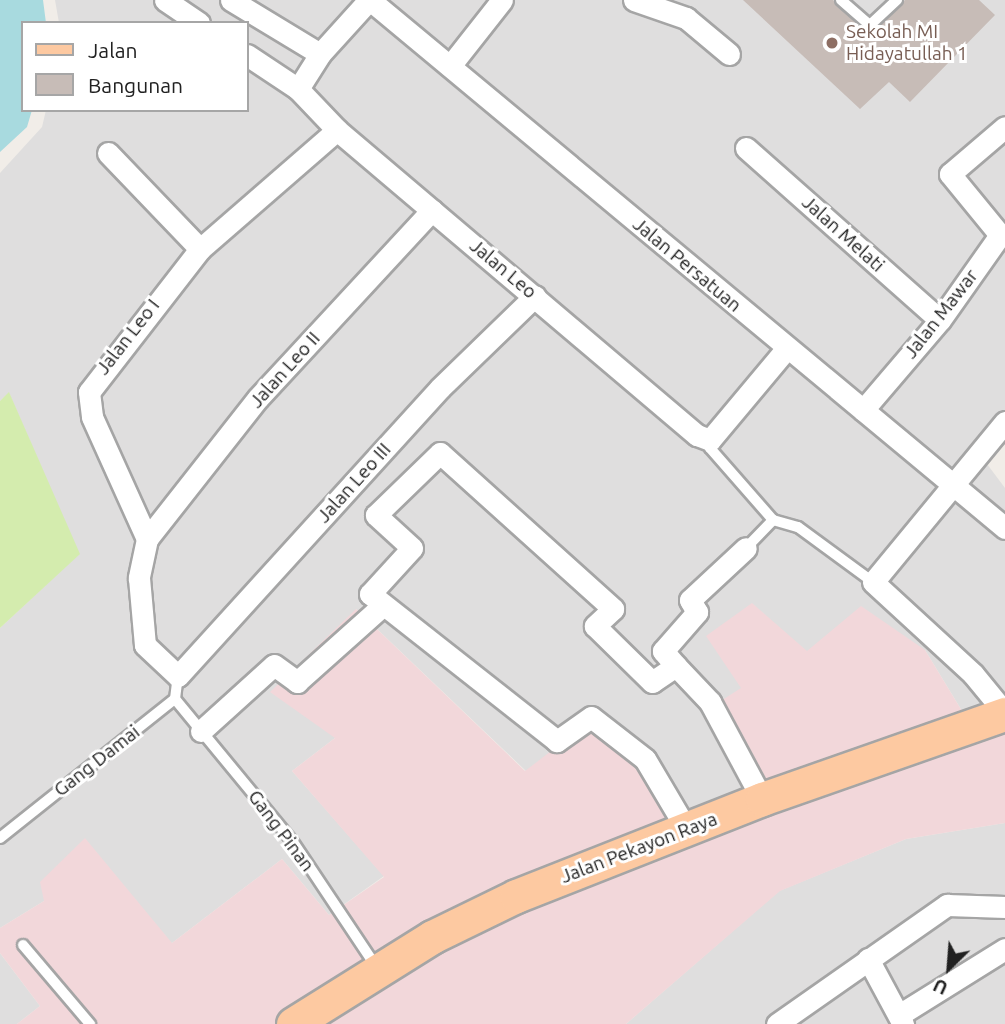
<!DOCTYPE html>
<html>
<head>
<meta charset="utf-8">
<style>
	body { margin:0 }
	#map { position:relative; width:1005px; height:1024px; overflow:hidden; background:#f1ede8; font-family:Ubuntu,sans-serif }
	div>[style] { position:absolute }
	.residential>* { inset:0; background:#dfdede }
	.commercial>* { inset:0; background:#f2d7da }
	.grass>* { inset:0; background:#d4ecae }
	.water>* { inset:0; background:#a8dadf }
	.building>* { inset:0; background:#c7bcb7 }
	.roads { filter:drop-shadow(2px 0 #a5a5a5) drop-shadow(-2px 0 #a5a5a5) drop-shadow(0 2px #a5a5a5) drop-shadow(0 -2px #a5a5a5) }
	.lane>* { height:10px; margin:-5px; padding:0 5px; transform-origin:5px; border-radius:5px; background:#fff }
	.street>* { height:21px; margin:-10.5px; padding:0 10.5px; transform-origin:10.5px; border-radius:10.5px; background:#fff }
	.primary>* { height:33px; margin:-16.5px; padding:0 16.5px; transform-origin:16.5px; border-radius:16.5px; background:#fdc9a1 }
	.dots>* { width:19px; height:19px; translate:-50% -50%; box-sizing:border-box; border:4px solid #fff; border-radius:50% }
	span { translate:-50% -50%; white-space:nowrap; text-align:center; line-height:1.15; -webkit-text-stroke:6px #fff; paint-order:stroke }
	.education-label { font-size:19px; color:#785e54 }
	.left { translate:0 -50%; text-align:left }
	.street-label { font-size:19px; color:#212121 }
	.legend { position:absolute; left:21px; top:21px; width:228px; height:91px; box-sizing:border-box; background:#fff; border:2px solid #a6a6a6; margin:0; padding:9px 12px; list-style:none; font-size:21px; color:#212121 }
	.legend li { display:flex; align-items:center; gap:14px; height:35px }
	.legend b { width:35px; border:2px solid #a6a6a6 }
	.north { position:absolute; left:914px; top:933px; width:70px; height:70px; -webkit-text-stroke:5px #fff; paint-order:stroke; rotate:205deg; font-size:19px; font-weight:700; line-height:28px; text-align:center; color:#212121 }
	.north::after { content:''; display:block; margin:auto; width:24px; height:32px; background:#212121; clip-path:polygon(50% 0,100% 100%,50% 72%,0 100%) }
</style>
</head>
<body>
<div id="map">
	<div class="residential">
		<div style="clip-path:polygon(55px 0,1005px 0,1005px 426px,978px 452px,1005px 488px,1005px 696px,962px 711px,925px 650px,807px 651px,705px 711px,748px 790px,669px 821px,526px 771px,356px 609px,335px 738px,292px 771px,384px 876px,329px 915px,282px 859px,172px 943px,44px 901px,0 928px,0 628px,79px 554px,9px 393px,0 401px,0 173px,42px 127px,46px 110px,247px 110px,247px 23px,59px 23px)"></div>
		<div style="clip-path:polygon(1005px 823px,1005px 1024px,626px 1024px,779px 891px,906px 839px)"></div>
		<div style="clip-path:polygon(0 953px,40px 1006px,17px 1024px,0 1024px)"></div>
	</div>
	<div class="commercial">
		<div style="clip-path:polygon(752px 603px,807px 651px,861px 606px,925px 650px,962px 711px,1005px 696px,1005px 823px,906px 839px,780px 891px,626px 1024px,17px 1024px,40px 1006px,0 953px,0 928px,44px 901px,40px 882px,85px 838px,172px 943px,282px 859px,329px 915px,384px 877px,292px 771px,335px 738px,270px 692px,356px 609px,525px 771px,589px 722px,652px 779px,669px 821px,748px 790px,705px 711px,741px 688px,706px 636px)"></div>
	</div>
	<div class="grass">
		<div style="clip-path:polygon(9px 392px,80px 554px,0 628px,0 401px)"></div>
	</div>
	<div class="water">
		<div style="clip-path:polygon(0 0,43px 0,46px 23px,23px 23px,23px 110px,32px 110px,27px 127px,0 152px)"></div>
	</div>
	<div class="building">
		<div style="clip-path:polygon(743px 0,833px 0,869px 33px,905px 0,979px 0,995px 15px,910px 102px,889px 82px,860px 109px)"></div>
	</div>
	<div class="roads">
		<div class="lane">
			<div style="left:841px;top:0;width:38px;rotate:41deg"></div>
			<div style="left:870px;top:25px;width:37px;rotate:-43deg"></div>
			<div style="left:710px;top:440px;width:8px;rotate:90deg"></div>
			<div style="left:710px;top:448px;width:96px;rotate:48.8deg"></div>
			<div style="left:773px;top:520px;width:26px;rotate:16deg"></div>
			<div style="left:798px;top:527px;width:93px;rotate:36.3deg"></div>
			<div style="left:746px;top:548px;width:39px;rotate:-46deg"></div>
			<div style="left:175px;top:699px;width:185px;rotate:50.5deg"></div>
			<div style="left:293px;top:842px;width:151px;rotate:56.3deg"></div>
			<div style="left:0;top:838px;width:223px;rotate:-38.5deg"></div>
			<div style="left:175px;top:699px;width:23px;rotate:-83deg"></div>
			<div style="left:23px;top:945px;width:104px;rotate:49.7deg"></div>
		</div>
		<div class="street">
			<div style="left:165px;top:0;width:41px;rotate:34.1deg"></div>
			<div style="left:231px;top:0;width:104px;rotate:31.2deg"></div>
			<div style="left:370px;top:0;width:826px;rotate:39.74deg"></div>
			<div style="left:634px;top:0;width:55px;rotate:19.1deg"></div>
			<div style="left:686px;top:18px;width:56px;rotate:39.9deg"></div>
			<div style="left:247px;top:55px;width:61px;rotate:33.7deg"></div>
			<div style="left:298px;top:89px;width:57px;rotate:46.4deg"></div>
			<div style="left:337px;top:130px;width:472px;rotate:40.3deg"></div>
			<div style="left:697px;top:435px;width:14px;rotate:21deg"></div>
			<div style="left:710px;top:440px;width:119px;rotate:-50.1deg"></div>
			<div style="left:450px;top:66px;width:84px;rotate:-51.8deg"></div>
			<div style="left:298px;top:89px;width:41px;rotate:-57.8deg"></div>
			<div style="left:320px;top:54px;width:73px;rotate:-47.8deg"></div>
			<div style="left:337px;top:130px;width:181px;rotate:139deg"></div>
			<div style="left:200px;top:249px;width:181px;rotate:127.8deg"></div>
			<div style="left:89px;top:392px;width:25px;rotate:83deg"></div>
			<div style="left:92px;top:417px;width:134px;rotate:65.7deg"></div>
			<div style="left:147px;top:539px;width:40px;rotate:102deg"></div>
			<div style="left:139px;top:578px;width:67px;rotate:84.9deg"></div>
			<div style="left:145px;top:645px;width:45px;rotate:43.2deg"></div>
			<div style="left:178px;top:676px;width:389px;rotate:-47.7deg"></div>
			<div style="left:440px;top:388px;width:132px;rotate:-44.1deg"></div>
			<div style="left:746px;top:148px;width:259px;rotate:41.6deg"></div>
			<div style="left:108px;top:153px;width:133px;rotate:46.2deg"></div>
			<div style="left:863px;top:410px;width:118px;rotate:-49.5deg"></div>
			<div style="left:940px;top:320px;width:104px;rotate:-54.8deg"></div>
			<div style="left:1000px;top:235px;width:79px;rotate:-129.3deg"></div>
			<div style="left:950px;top:174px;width:72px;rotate:-40.5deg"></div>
			<div style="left:1005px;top:422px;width:207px;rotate:129.5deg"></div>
			<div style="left:873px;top:582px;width:136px;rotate:42.6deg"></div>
			<div style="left:973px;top:674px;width:50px;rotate:50.6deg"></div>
			<div style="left:147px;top:539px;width:179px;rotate:-51.8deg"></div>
			<div style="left:258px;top:398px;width:256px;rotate:-47.2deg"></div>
			<div style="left:676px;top:666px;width:20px;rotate:-131deg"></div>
			<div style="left:663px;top:651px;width:52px;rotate:-48.9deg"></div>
			<div style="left:697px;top:612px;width:14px;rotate:-120deg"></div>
			<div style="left:690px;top:600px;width:76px;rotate:-42.9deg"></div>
			<div style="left:201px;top:731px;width:98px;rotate:-42.1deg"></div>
			<div style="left:274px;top:665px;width:29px;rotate:36deg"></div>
			<div style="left:297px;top:682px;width:115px;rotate:-41.8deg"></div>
			<div style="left:687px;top:830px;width:82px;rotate:-120.6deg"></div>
			<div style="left:645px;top:759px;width:68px;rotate:-142.1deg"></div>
			<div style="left:591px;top:717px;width:42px;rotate:144.8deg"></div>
			<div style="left:557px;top:741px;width:238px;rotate:-141.8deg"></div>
			<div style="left:370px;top:594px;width:62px;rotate:-47.6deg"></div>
			<div style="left:412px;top:548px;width:49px;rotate:-137.5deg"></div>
			<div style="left:376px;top:515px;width:89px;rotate:-44.1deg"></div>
			<div style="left:440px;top:453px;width:233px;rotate:42deg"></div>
			<div style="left:613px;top:609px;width:25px;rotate:137deg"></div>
			<div style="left:595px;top:626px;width:80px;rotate:44.5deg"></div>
			<div style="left:652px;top:682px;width:29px;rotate:-34deg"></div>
			<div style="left:676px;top:666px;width:50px;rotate:46.6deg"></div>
			<div style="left:710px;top:702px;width:110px;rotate:61.8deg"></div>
			<div style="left:868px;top:959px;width:74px;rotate:61.7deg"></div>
			<div style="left:899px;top:1015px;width:125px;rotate:-31.9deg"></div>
			<div style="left:777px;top:1024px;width:208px;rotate:-35deg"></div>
			<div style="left:947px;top:905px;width:58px;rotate:2deg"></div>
		</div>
		<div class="primary">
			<div style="left:293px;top:1024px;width:164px;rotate:-32deg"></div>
			<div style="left:432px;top:937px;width:93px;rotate:-26deg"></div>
			<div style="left:516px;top:896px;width:264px;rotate:-21.5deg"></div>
			<div style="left:762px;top:799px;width:257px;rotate:-19.3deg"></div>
		</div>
	</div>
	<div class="dots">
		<div style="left:832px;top:43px;background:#8d6e63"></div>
	</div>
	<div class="education-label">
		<span class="left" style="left:846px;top:43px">Sekolah MI<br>Hidayatullah 1</span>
	</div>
	<div class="street-label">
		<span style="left:843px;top:234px;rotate:42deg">Jalan Melati</span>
		<span style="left:687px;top:265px;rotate:40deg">Jalan Persatuan</span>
		<span style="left:503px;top:269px;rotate:40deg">Jalan Leo</span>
		<span style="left:941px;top:314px;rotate:-52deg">Jalan Mawar</span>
		<span style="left:128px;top:337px;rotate:-52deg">Jalan Leo I</span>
		<span style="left:285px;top:370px;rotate:-48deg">Jalan Leo II</span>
		<span style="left:354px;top:483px;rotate:-48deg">Jalan Leo III</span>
		<span style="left:97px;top:761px;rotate:-38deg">Gang Damai</span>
		<span style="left:281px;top:831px;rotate:53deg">Gang Pinan</span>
		<span style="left:639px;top:848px;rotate:-21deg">Jalan Pekayon Raya</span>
	</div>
	<ul class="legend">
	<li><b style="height:9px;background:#fdc9a1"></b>Jalan</li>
	<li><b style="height:19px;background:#c7bcb7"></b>Bangunan</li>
	</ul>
	<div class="north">U</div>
</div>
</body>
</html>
